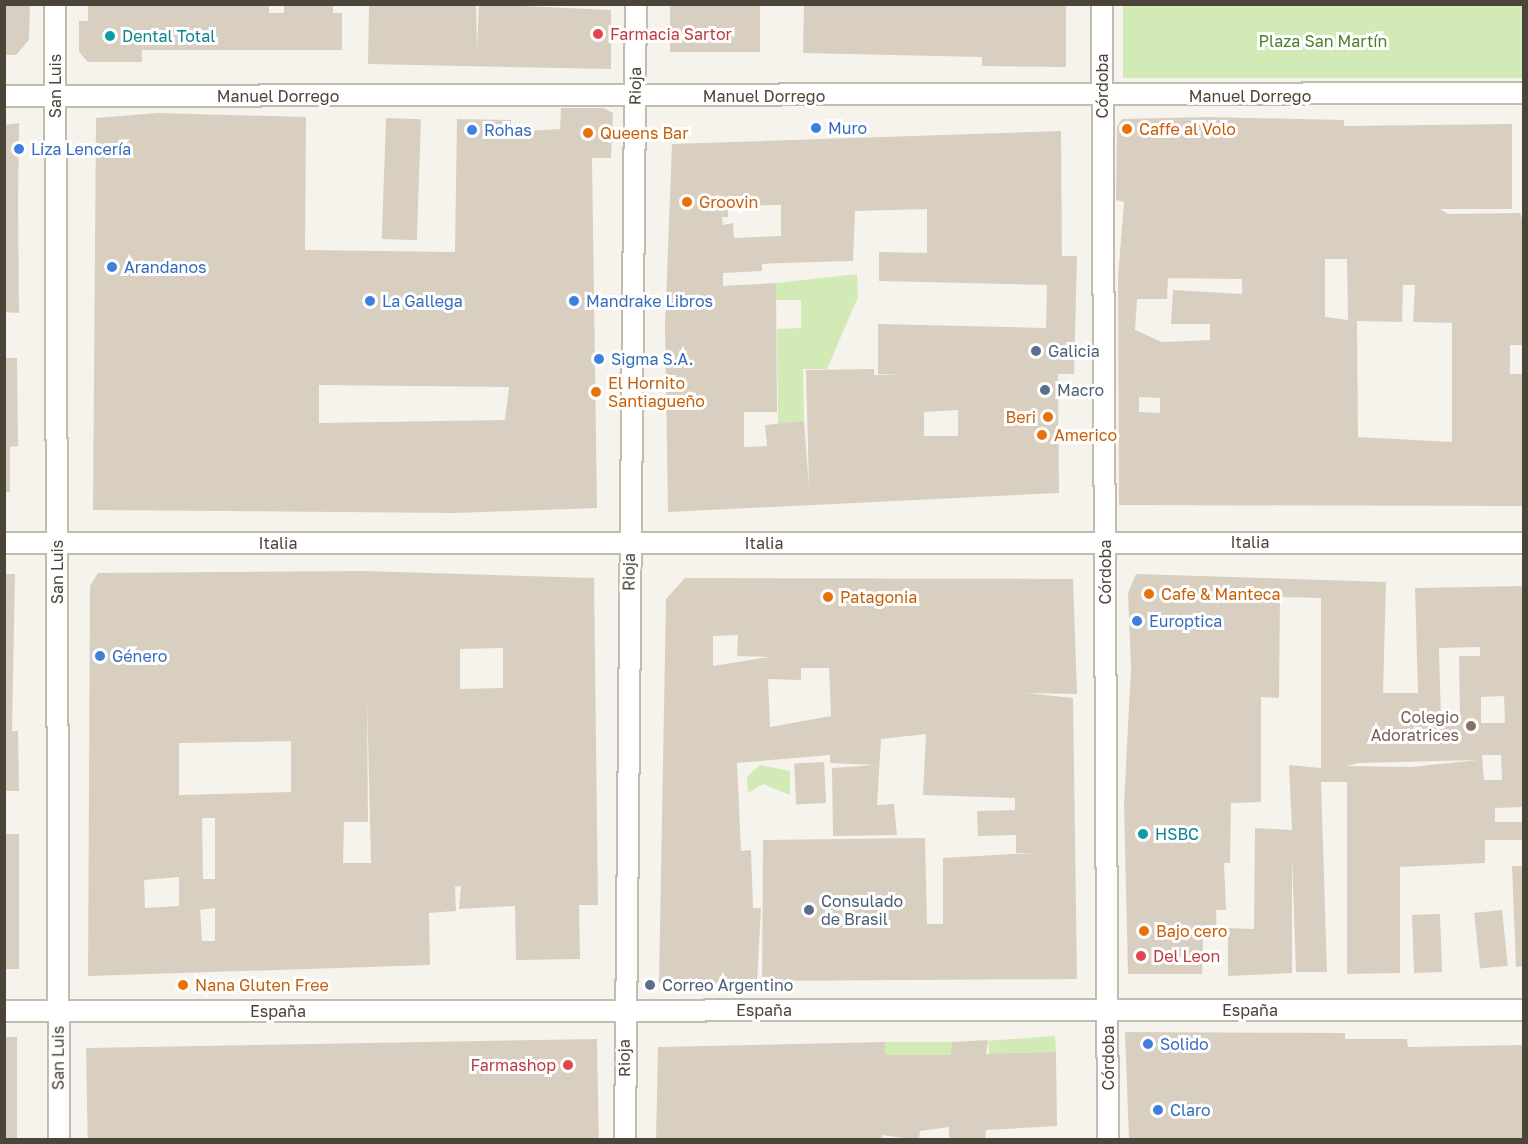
<!DOCTYPE html>
<html>
<head>
<meta charset="utf-8">
<style>
	body { margin:0 }
	#map { position:relative; width:1528px; height:1144px; overflow:hidden; background:#f6f3ec; font-family:"Golos Text",sans-serif }
	div>[style] { position:absolute }
	.green>* { inset:0; background:#d2eab5; transform-origin:0 0 }
	.building>* { inset:0; background:#d8cfc1; transform-origin:0 0 }
	.roads { filter:drop-shadow(2px 0 #c2bbae) drop-shadow(-2px 0 #c2bbae) drop-shadow(0 2px #c2bbae) drop-shadow(0 -2px #c2bbae) }
	.minor>* { height:20px; margin:-10px; padding:0 10px; transform-origin:10px; border-radius:10px; background:#fff }
	.dots>* { width:16px; height:16px; translate:-50% -50%; box-sizing:border-box; border:3px solid #fff; border-radius:50% }
	span { translate:-50% -50%; white-space:nowrap; text-align:center; line-height:1.15; -webkit-text-stroke:6px #fff; paint-order:stroke }
	.health-label { font-size:16px; color:#be3a42 }
	.left { translate:0 -50%; text-align:left }
	.right { translate:-100% -50%; text-align:right }
	.culture-label { font-size:16px; color:#0d838f }
	.park-label { font-size:16px; color:#4a7f2a }
	.street-label { font-size:16px; color:#4b4439 }
	.shop-label { font-size:16px; color:#366cbe }
	.food-label { font-size:16px; color:#c56008 }
	.service-label { font-size:16px; color:#4e5e75 }
	.education-label { font-size:16px; color:#785e54 }
	.frame { position:absolute; inset:0; border:6px solid #4b4439; pointer-events:none }
</style>
</head>
<body>
<div id="map">
	<div class="green">
		<div style="left:1123px;top:5px;width:400px;height:73px"></div>
		<div style="clip-path:polygon(857px 274px,858px 297px,827px 369px,803px 369px,804px 421px,778px 424px,777px 329px,801px 328px,801px 300px,776px 300px,776px 283px)"></div>
		<div style="clip-path:polygon(760px 765px,790px 771px,790px 795px,763px 784px,748px 793px,747px 777px)"></div>
		<div style="left:1055px;top:1036px;width:16px;height:67px;rotate:86deg"></div>
		<div style="left:885px;top:1042px;width:67px;height:13px"></div>
	</div>
	<div class="building">
		<div style="clip-path:polygon(4px 4px,30px 4px,29px 40px,16px 55px,4px 55px)"></div>
		<div style="clip-path:polygon(88px 4px,269px 4px,269px 13px,284px 13px,284px 4px,333px 4px,333px 13px,342px 13px,342px 50px,142px 50px,142px 62px,88px 62px,79px 52px,79px 21px,88px 21px)"></div>
		<div style="clip-path:polygon(369px 4px,476px 4px,477px 50px,479px 4px,611px 10px,611px 69px,368px 64px)"></div>
		<div style="left:670px;top:4px;width:90px;height:48px"></div>
		<div style="clip-path:polygon(804px 4px,1066px 4px,1066px 67px,982px 66px,982px 57px,803px 53px)"></div>
		<div style="clip-path:polygon(evenodd,561px 108px,603px 108px,613px 113px,611px 158px,592px 158px,597px 508px,455px 513px,93px 510px,96px 118px,158px 113px,306px 117px,305px 250px,455px 252px,457px 119px,511px 120px,511px 132px,560px 129px,561px 108px,319px 385px,509px 387px,505px 420px,319px 423px,319px 385px)"></div>
		<div style="clip-path:polygon(evenodd,1208px 117px,1344px 120px,1344px 126px,1512px 124px,1512px 209px,1440px 209px,1448px 214px,1520px 213px,1524px 224px,1524px 345px,1510px 345px,1510px 374px,1524px 374px,1524px 506px,1119px 505px,1118px 277px,1124px 202px,1116px 200px,1117px 127px,1122px 119px,1208px 117px,1325px 259px,1347px 259px,1348px 320px,1325px 317px,1325px 259px,1208px 117px,1168px 278px,1242px 279px,1242px 294px,1173px 290px,1171px 324px,1210px 324px,1210px 340px,1162px 342px,1135px 330px,1137px 299px,1167px 299px,1168px 278px,1208px 117px,1403px 285px,1415px 285px,1413px 322px,1452px 323px,1452px 442px,1358px 437px,1357px 321px,1402px 322px,1403px 285px,1208px 117px,1139px 397px,1160px 398px,1160px 413px,1139px 412px,1139px 397px)"></div>
		<div style="left:386px;top:118px;width:35px;height:121px;rotate:2deg"></div>
		<div style="clip-path:polygon(19px 123px,18px 202px,19px 313px,4px 312px,4px 125px)"></div>
		<div style="clip-path:polygon(evenodd,1061px 131px,1062px 256px,1077px 256px,1074px 374px,1058px 374px,1059px 493px,668px 512px,665px 327px,672px 144px,1061px 131px,728px 191px,729px 206px,781px 205px,781px 236px,734px 238px,733px 223px,723px 225px,722px 217px,728px 217px,728px 191px,1061px 131px,927px 209px,927px 253px,879px 252px,879px 281px,1047px 285px,1046px 328px,878px 324px,878px 374px,902px 375px,874px 375px,874px 369px,806px 370px,809px 487px,804px 421px,765px 425px,767px 446px,744px 447px,744px 412px,777px 412px,776px 283px,723px 286px,723px 273px,762px 271px,762px 264px,781px 263px,853px 261px,855px 211px,927px 209px,1061px 131px,958px 410px,958px 436px,924px 436px,924px 412px,958px 410px)"></div>
		<div style="clip-path:polygon(4px 358px,17px 358px,18px 446px,10px 447px,10px 492px,4px 492px)"></div>
		<div style="clip-path:polygon(evenodd,364px 571px,594px 578px,598px 905px,579px 905px,580px 959px,516px 960px,515px 906px,459px 909px,461px 886px,455px 887px,456px 911px,429px 913px,430px 965px,88px 976px,90px 586px,98px 573px,364px 571px,503px 648px,503px 688px,460px 689px,460px 649px,503px 648px,364px 571px,367px 697px,371px 863px,343px 863px,344px 822px,368px 822px,367px 697px,364px 571px,291px 741px,291px 792px,179px 795px,179px 743px,291px 741px,364px 571px,202px 818px,215px 818px,215px 879px,203px 879px,202px 818px,364px 571px,179px 877px,179px 906px,145px 908px,144px 880px,179px 877px,364px 571px,215px 908px,215px 941px,202px 941px,200px 910px,215px 908px)"></div>
		<div style="clip-path:polygon(4px 574px,15px 574px,12px 731px,18px 731px,19px 791px,4px 791px)"></div>
		<div style="clip-path:polygon(evenodd,1136px 574px,1386px 582px,1383px 693px,1418px 693px,1415px 588px,1524px 586px,1524px 807px,1495px 808px,1495px 822px,1524px 822px,1524px 840px,1485px 840px,1485px 863px,1400px 867px,1400px 973px,1347px 974px,1347px 782px,1321px 782px,1327px 972px,1296px 972px,1292px 857px,1292px 973px,1228px 976px,1228px 928px,1254px 929px,1255px 828px,1292px 830px,1289px 765px,1321px 768px,1321px 598px,1280px 597px,1279px 698px,1261px 697px,1261px 802px,1231px 803px,1230px 863px,1224px 863px,1226px 910px,1216px 910px,1217px 937px,1203px 938px,1202px 974px,1128px 974px,1124px 804px,1131px 667px,1128px 593px,1136px 574px,1480px 647px,1480px 656px,1459px 656px,1460px 720px,1441px 721px,1439px 648px,1480px 647px,1136px 574px,1504px 696px,1505px 723px,1481px 723px,1481px 697px,1504px 696px,1136px 574px,1482px 755px,1501px 755px,1502px 780px,1484px 780px,1482px 755px,1136px 574px,1478px 760px,1411px 767px,1347px 766px,1358px 763px,1478px 760px)"></div>
		<div style="clip-path:polygon(evenodd,685px 578px,1073px 579px,1077px 694px,1026px 693px,1073px 698px,1077px 979px,762px 981px,763px 840px,925px 838px,927px 924px,943px 924px,943px 858px,1033px 853px,1016px 853px,1016px 835px,978px 836px,977px 811px,1015px 810px,1015px 798px,923px 795px,926px 734px,881px 739px,877px 805px,894px 804px,897px 835px,833px 836px,832px 768px,876px 765px,830px 763px,830px 755px,737px 763px,741px 851px,751px 850px,753px 908px,761px 908px,757px 983px,659px 983px,666px 599px,685px 578px,738px 635px,737px 656px,769px 657px,713px 666px,713px 636px,738px 635px,685px 578px,801px 668px,829px 668px,831px 716px,770px 727px,768px 679px,801px 680px,801px 668px)"></div>
		<div style="left:824px;top:762px;width:41px;height:30px;rotate:87deg"></div>
		<div style="left:4px;top:834px;width:15px;height:135px"></div>
		<div style="clip-path:polygon(1512px 866px,1524px 866px,1524px 966px,1516px 967px)"></div>
		<div style="left:1502px;top:910px;width:56px;height:28px;rotate:84deg"></div>
		<div style="left:1440px;top:914px;width:58px;height:28px;rotate:88deg"></div>
		<div style="clip-path:polygon(1125px 1032px,1345px 1033px,1345px 1039px,1407px 1039px,1408px 1047px,1524px 1045px,1524px 1140px,1129px 1140px)"></div>
		<div style="left:4px;top:1037px;width:13px;height:103px"></div>
		<div style="left:597px;top:1039px;width:101px;height:511px;rotate:89deg"></div>
		<div style="clip-path:polygon(988px 1040px,986px 1054px,1056px 1052px,1057px 1126px,986px 1130px,985px 1140px,949px 1140px,949px 1127px,920px 1131px,919px 1140px,882px 1135px,882px 1140px,656px 1140px,658px 1047px,885px 1042px,885px 1055px,951px 1055px,952px 1042px)"></div>
	</div>
	<div class="roads">
		<div class="minor">
			<div style="left:55px;top:4px;width:1136px;rotate:89.8deg"></div>
			<div style="left:1102px;top:4px;width:1136px;rotate:89.7deg"></div>
			<div style="left:4px;top:96px;width:1520px;rotate:-0.11deg"></div>
			<div style="left:4px;top:543px;width:1520px"></div>
			<div style="left:4px;top:1011px;width:1520px;rotate:-0.04deg"></div>
			<div style="left:625px;top:1140px;width:1136px;rotate:-89.45deg"></div>
		</div>
	</div>
	<div class="dots">
		<div style="left:598px;top:34px;background:#e0444e"></div>
		<div style="left:110px;top:36px;background:#0f9aa8"></div>
		<div style="left:816px;top:128px;background:#3f7fe0"></div>
		<div style="left:1127px;top:129px;background:#e8710a"></div>
		<div style="left:472px;top:130px;background:#3f7fe0"></div>
		<div style="left:588px;top:133px;background:#e8710a"></div>
		<div style="left:19px;top:149px;background:#3f7fe0"></div>
		<div style="left:687px;top:202px;background:#e8710a"></div>
		<div style="left:112px;top:267px;background:#3f7fe0"></div>
		<div style="left:370px;top:301px;background:#3f7fe0"></div>
		<div style="left:574px;top:301px;background:#3f7fe0"></div>
		<div style="left:1036px;top:351px;background:#5c6f8a"></div>
		<div style="left:599px;top:359px;background:#3f7fe0"></div>
		<div style="left:1045px;top:390px;background:#5c6f8a"></div>
		<div style="left:596px;top:392px;background:#e8710a"></div>
		<div style="left:1048px;top:417px;background:#e8710a"></div>
		<div style="left:1042px;top:435px;background:#e8710a"></div>
		<div style="left:1149px;top:594px;background:#e8710a"></div>
		<div style="left:828px;top:597px;background:#e8710a"></div>
		<div style="left:1137px;top:621px;background:#3f7fe0"></div>
		<div style="left:100px;top:656px;background:#3f7fe0"></div>
		<div style="left:1471px;top:726px;background:#8d6e63"></div>
		<div style="left:1143px;top:834px;background:#0f9aa8"></div>
		<div style="left:809px;top:910px;background:#5c6f8a"></div>
		<div style="left:1144px;top:931px;background:#e8710a"></div>
		<div style="left:1141px;top:956px;background:#e0444e"></div>
		<div style="left:183px;top:985px;background:#e8710a"></div>
		<div style="left:650px;top:985px;background:#5c6f8a"></div>
		<div style="left:1148px;top:1044px;background:#3f7fe0"></div>
		<div style="left:568px;top:1065px;background:#e0444e"></div>
		<div style="left:1158px;top:1110px;background:#3f7fe0"></div>
	</div>
	<div class="health-label">
		<span class="left" style="left:610px;top:34px">Farmacia Sartor</span>
		<span class="left" style="left:1153px;top:956px">Del Leon</span>
		<span class="right" style="left:556px;top:1065px">Farmashop</span>
	</div>
	<div class="culture-label">
		<span class="left" style="left:122px;top:36px">Dental Total</span>
		<span class="left" style="left:1155px;top:834px">HSBC</span>
	</div>
	<div class="park-label">
		<span style="left:1323px;top:41px">Plaza San Martín</span>
	</div>
	<div class="street-label">
		<span style="left:55px;top:86px;rotate:-90deg">San Luis</span>
		<span style="left:635px;top:86px;rotate:-89deg">Rioja</span>
		<span style="left:1102px;top:86px;rotate:-90deg">Córdoba</span>
		<span style="left:278px;top:96px">Manuel Dorrego</span>
		<span style="left:764px;top:96px">Manuel Dorrego</span>
		<span style="left:1250px;top:96px">Manuel Dorrego</span>
		<span style="left:1250px;top:542px">Italia</span>
		<span style="left:278px;top:543px">Italia</span>
		<span style="left:764px;top:543px">Italia</span>
		<span style="left:57px;top:572px;rotate:-90deg">San Luis</span>
		<span style="left:629px;top:572px;rotate:-89deg">Rioja</span>
		<span style="left:1105px;top:572px;rotate:-90deg">Córdoba</span>
		<span style="left:764px;top:1010px">España</span>
		<span style="left:1250px;top:1010px">España</span>
		<span style="left:278px;top:1011px">España</span>
		<span style="left:58px;top:1058px;rotate:-90deg">San Luis</span>
		<span style="left:624px;top:1058px;rotate:-91deg">Rioja</span>
		<span style="left:1108px;top:1058px;rotate:-90deg">Córdoba</span>
	</div>
	<div class="shop-label">
		<span class="left" style="left:828px;top:128px">Muro</span>
		<span class="left" style="left:484px;top:130px">Rohas</span>
		<span class="left" style="left:31px;top:149px">Liza Lencería</span>
		<span class="left" style="left:124px;top:267px">Arandanos</span>
		<span class="left" style="left:382px;top:301px">La Gallega</span>
		<span class="left" style="left:586px;top:301px">Mandrake Libros</span>
		<span class="left" style="left:611px;top:359px">Sigma S.A.</span>
		<span class="left" style="left:1149px;top:621px">Europtica</span>
		<span class="left" style="left:112px;top:656px">Género</span>
		<span class="left" style="left:1160px;top:1044px">Solido</span>
		<span class="left" style="left:1170px;top:1110px">Claro</span>
	</div>
	<div class="food-label">
		<span class="left" style="left:1139px;top:129px">Caffe al Volo</span>
		<span class="left" style="left:600px;top:133px">Queens Bar</span>
		<span class="left" style="left:699px;top:202px">Groovin</span>
		<span class="left" style="left:608px;top:392px">El Hornito<br>Santiagueño</span>
		<span class="right" style="left:1036px;top:417px">Beri</span>
		<span class="left" style="left:1054px;top:435px">Americo</span>
		<span class="left" style="left:1161px;top:594px">Cafe &amp; Manteca</span>
		<span class="left" style="left:840px;top:597px">Patagonia</span>
		<span class="left" style="left:1156px;top:931px">Bajo cero</span>
		<span class="left" style="left:195px;top:985px">Nana Gluten Free</span>
	</div>
	<div class="service-label">
		<span class="left" style="left:1048px;top:351px">Galicia</span>
		<span class="left" style="left:1057px;top:390px">Macro</span>
		<span class="left" style="left:821px;top:910px">Consulado<br>de Brasil</span>
		<span class="left" style="left:662px;top:985px">Correo Argentino</span>
	</div>
	<div class="education-label">
		<span class="right" style="left:1459px;top:726px">Colegio<br>Adoratrices</span>
	</div>
	<div class="frame"></div>
</div>
</body>
</html>
